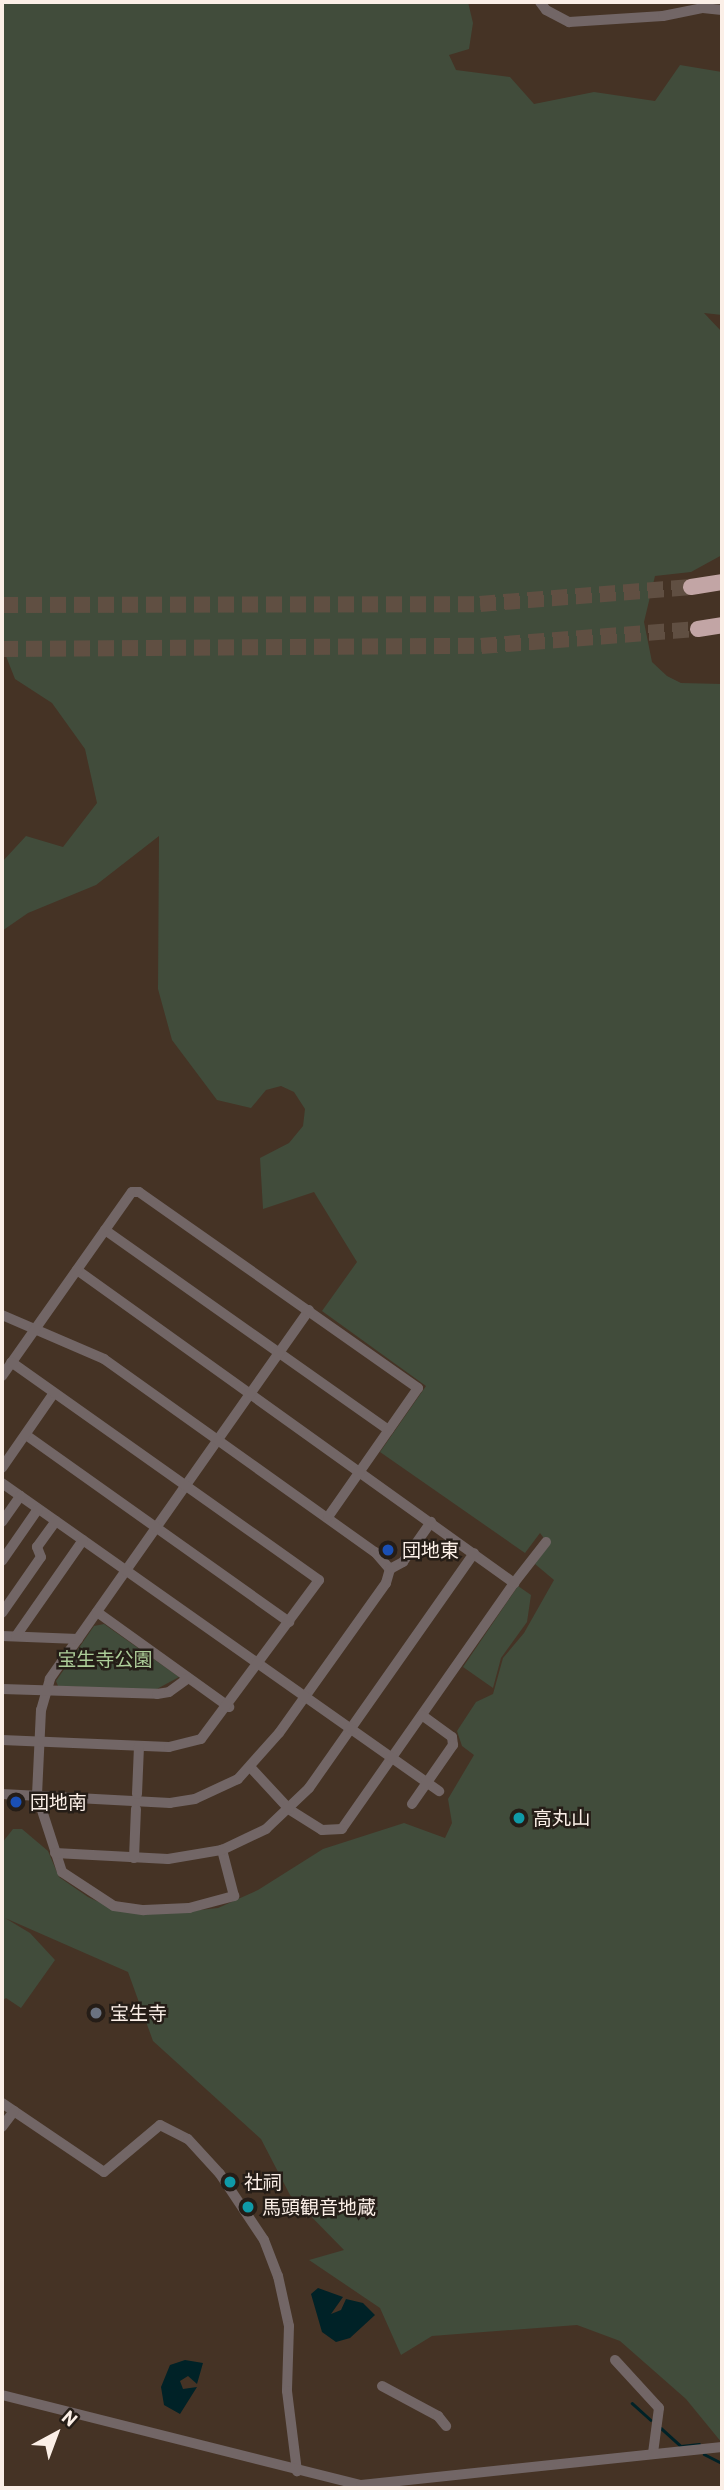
<!DOCTYPE html>
<html>
<head>
<meta charset="utf-8">
<style>
	body { margin:0 }
	#map { position:relative; width:724px; height:2490px; overflow:hidden; background:#453325; font-family:Barlow,"Noto Sans JP",sans-serif }
	div>[style] { position:absolute }
	.green>* { inset:0; background:#414c3b }
	.water>* { inset:0; background:#002227 }
	.stream>* { height:2.5px; margin:-1.25px; padding:0 1.25px; transform-origin:1.25px; border-radius:1.25px; background:#002227 }
	.highway-tunnel>* { height:16px; margin-top:-8px; transform-origin:0; background:repeating-linear-gradient(90deg,#604f42 0 16px,transparent 0 24px) }
	.minor>* { height:10px; margin:-5px; padding:0 5px; transform-origin:5px; border-radius:5px; background:#726666 }
	.highway>* { height:16px; margin:-8px; padding:0 8px; transform-origin:8px; border-radius:8px; background:#c2a5a5 }
	.dots>* { width:19px; height:19px; translate:-50% -50%; box-sizing:border-box; border:4px solid #251d17; border-radius:50% }
	span { translate:-50% -50%; white-space:nowrap; text-align:center; line-height:1.15; -webkit-text-stroke:5px #251d17; paint-order:stroke }
	.poi-label { font-size:19px; color:#fbefe7 }
	.left { translate:0 -50%; text-align:left }
	.park-label { font-size:19px; color:#adce99 }
	.frame { position:absolute; inset:0; border:4px solid #fbefe7; pointer-events:none }
	.north { position:absolute; left:21px; top:2399px; width:70px; height:70px; -webkit-text-stroke:5px #251d17; paint-order:stroke; rotate:41deg; font-size:19px; font-weight:700; line-height:28px; text-align:center; color:#fbefe7 }
	.north::after { content:''; display:block; margin:auto; width:24px; height:32px; background:#fbefe7; clip-path:polygon(50% 0,100% 100%,50% 72%,0 100%) }
</style>
</head>
<body>
<div id="map">
	<div class="green">
		<div style="clip-path:polygon(2px 2px,468px 2px,473px 23px,469px 49px,449px 55px,456px 70px,510px 77px,534px 104px,594px 92px,655px 101px,680px 65px,722px 72px,722px 315px,704px 313px,722px 332px,722px 555px,691px 572px,655px 576px,644px 622px,652px 662px,667px 676px,681px 683px,722px 684px,722px 2443px,686px 2399px,620px 2341px,577px 2325px,432px 2336px,401px 2355px,380px 2308px,309px 2260px,344px 2250px,290px 2195px,261px 2139px,153px 2041px,128px 1972px,5px 1918px,30px 1933px,55px 1960px,21px 2008px,6px 1998px,2px 2001px,2px 1843px,13px 1829px,22px 1829px,48px 1851px,59px 1877px,88px 1897px,116px 1910px,163px 1914px,218px 1908px,258px 1890px,323px 1849px,404px 1823px,445px 1838px,452px 1823px,448px 1799px,474px 1755px,462px 1746px,457px 1731px,476px 1702px,493px 1694px,503px 1658px,524px 1633px,554px 1580px,535px 1564px,549px 1545px,540px 1533px,525px 1553px,380px 1452px,426px 1386px,322px 1311px,357px 1262px,314px 1192px,263px 1209px,260px 1158px,289px 1143px,303px 1126px,305px 1109px,294px 1092px,281px 1086px,266px 1090px,251px 1108px,217px 1100px,172px 1040px,158px 989px,159px 836px,96px 885px,28px 913px,2px 931px,2px 862px,26px 836px,63px 847px,97px 803px,85px 749px,52px 703px,15px 679px,2px 646px)"></div>
		<div style="clip-path:polygon(518px 1586px,531px 1595px,527px 1622px,501px 1658px,493px 1688px,463px 1667px)"></div>
		<div style="clip-path:polygon(104px 1624px,179px 1677px,155px 1690px,58px 1686px,56px 1681px,94px 1626px)"></div>
	</div>
	<div class="water">
		<div style="clip-path:polygon(318px 2288px,343px 2297px,331px 2314px,341px 2310px,346px 2299px,363px 2303px,375px 2315px,350px 2338px,336px 2342px,322px 2332px,311px 2294px)"></div>
		<div style="clip-path:polygon(185px 2360px,203px 2363px,197px 2384px,188px 2376px,180px 2381px,183px 2389px,197px 2387px,180px 2414px,164px 2405px,161px 2387px,170px 2365px)"></div>
	</div>
	<div class="stream">
		<div style="left:632px;top:2403px;width:25px;rotate:42deg"></div>
		<div style="left:661px;top:2428px;width:27px;rotate:42deg"></div>
		<div style="left:681px;top:2446px;width:18px;rotate:-6deg"></div>
		<div style="left:704px;top:2454px;width:20px;rotate:27deg"></div>
	</div>
	<div class="highway-tunnel">
		<div style="left:2px;top:605px;width:478px;rotate:-0.1deg"></div>
		<div style="left:480px;top:604px;width:212px;rotate:-4.6deg"></div>
		<div style="left:2px;top:649px;width:479px;rotate:-0.4deg"></div>
		<div style="left:481px;top:646px;width:218px;rotate:-4.5deg"></div>
	</div>
	<div class="minor">
		<div style="left:540px;top:2px;width:10px;rotate:53deg"></div>
		<div style="left:546px;top:10px;width:26px;rotate:28deg"></div>
		<div style="left:569px;top:22px;width:94px;rotate:-3.7deg"></div>
		<div style="left:663px;top:16px;width:41px;rotate:-11.3deg"></div>
		<div style="left:703px;top:8px;width:19px;rotate:6deg"></div>
		<div style="left:105px;top:1230px;width:347px;rotate:35.2deg"></div>
		<div style="left:77px;top:1270px;width:538px;rotate:35.61deg"></div>
		<div style="left:514px;top:1583px;width:300px;rotate:125deg"></div>
		<div style="left:342px;top:1829px;width:20px;rotate:177deg"></div>
		<div style="left:322px;top:1830px;width:39px;rotate:-148deg"></div>
		<div style="left:289px;top:1809px;width:56px;rotate:-132.8deg"></div>
		<div style="left:309px;top:1310px;width:451px;rotate:125.1deg"></div>
		<div style="left:50px;top:1679px;width:32px;rotate:106deg"></div>
		<div style="left:41px;top:1710px;width:85px;rotate:92.7deg"></div>
		<div style="left:37px;top:1795px;width:81px;rotate:72deg"></div>
		<div style="left:62px;top:1872px;width:62px;rotate:33.2deg"></div>
		<div style="left:114px;top:1906px;width:30px;rotate:8deg"></div>
		<div style="left:144px;top:1910px;width:45px;rotate:-2.5deg"></div>
		<div style="left:189px;top:1908px;width:47px;rotate:-14.9deg"></div>
		<div style="left:234px;top:1896px;width:48px;rotate:-104.6deg"></div>
		<div style="left:222px;top:1850px;width:49px;rotate:-25.5deg"></div>
		<div style="left:266px;top:1829px;width:59px;rotate:-43.6deg"></div>
		<div style="left:309px;top:1788px;width:287px;rotate:-54.9deg"></div>
		<div style="left:2px;top:1315px;width:111px;rotate:23.3deg"></div>
		<div style="left:104px;top:1359px;width:333px;rotate:35.5deg"></div>
		<div style="left:375px;top:1552px;width:23px;rotate:49deg"></div>
		<div style="left:390px;top:1569px;width:15px;rotate:106deg"></div>
		<div style="left:386px;top:1583px;width:184px;rotate:125.5deg"></div>
		<div style="left:279px;top:1733px;width:62px;rotate:131.7deg"></div>
		<div style="left:238px;top:1779px;width:47px;rotate:155.1deg"></div>
		<div style="left:195px;top:1799px;width:25px;rotate:171deg"></div>
		<div style="left:170px;top:1803px;width:168px;rotate:-176.9deg"></div>
		<div style="left:2px;top:1376px;width:225px;rotate:-54.8deg"></div>
		<div style="left:132px;top:1192px;width:7px"></div>
		<div style="left:139px;top:1192px;width:341px;rotate:35.1deg"></div>
		<div style="left:418px;top:1388px;width:157px;rotate:124.9deg"></div>
		<div style="left:26px;top:1435px;width:323px;rotate:35.4deg"></div>
		<div style="left:2px;top:1468px;width:91px;rotate:-55.3deg"></div>
		<div style="left:2px;top:1483px;width:535px;rotate:35.18deg"></div>
		<div style="left:2px;top:1522px;width:32px;rotate:-55deg"></div>
		<div style="left:2px;top:1561px;width:63px;rotate:-55.3deg"></div>
		<div style="left:390px;top:1569px;width:15px;rotate:-28deg"></div>
		<div style="left:403px;top:1562px;width:49px;rotate:-55deg"></div>
		<div style="left:514px;top:1583px;width:52px;rotate:-52deg"></div>
		<div style="left:97px;top:1612px;width:163px;rotate:35.7deg"></div>
		<div style="left:2px;top:1613px;width:68px;rotate:-55.1deg"></div>
		<div style="left:41px;top:1557px;width:11px;rotate:-112deg"></div>
		<div style="left:37px;top:1547px;width:32px;rotate:-54deg"></div>
		<div style="left:2px;top:1636px;width:76px;rotate:2.3deg"></div>
		<div style="left:16px;top:1636px;width:117px;rotate:-55.1deg"></div>
		<div style="left:2px;top:1689px;width:155px;rotate:1.8deg"></div>
		<div style="left:157px;top:1694px;width:12px;rotate:-9deg"></div>
		<div style="left:169px;top:1692px;width:24px;rotate:-36deg"></div>
		<div style="left:2px;top:1740px;width:167px;rotate:2.4deg"></div>
		<div style="left:169px;top:1747px;width:33px;rotate:-14deg"></div>
		<div style="left:201px;top:1739px;width:198px;rotate:-53.4deg"></div>
		<div style="left:319px;top:1580px;width:377px;rotate:-144.7deg"></div>
		<div style="left:137px;top:1794px;width:48px;rotate:-87.6deg"></div>
		<div style="left:412px;top:1804px;width:72px;rotate:-55.2deg"></div>
		<div style="left:453px;top:1745px;width:8px;rotate:-97deg"></div>
		<div style="left:452px;top:1737px;width:37px;rotate:-144deg"></div>
		<div style="left:55px;top:1853px;width:113px;rotate:3deg"></div>
		<div style="left:168px;top:1859px;width:55px;rotate:-9.5deg"></div>
		<div style="left:134px;top:1858px;width:49px;rotate:-87.7deg"></div>
		<div style="left:2px;top:2103px;width:123px;rotate:34.1deg"></div>
		<div style="left:104px;top:2172px;width:73px;rotate:-40deg"></div>
		<div style="left:160px;top:2125px;width:31px;rotate:27deg"></div>
		<div style="left:188px;top:2139px;width:47px;rotate:47.6deg"></div>
		<div style="left:220px;top:2174px;width:79px;rotate:56.3deg"></div>
		<div style="left:264px;top:2240px;width:39px;rotate:69deg"></div>
		<div style="left:278px;top:2276px;width:51px;rotate:77.6deg"></div>
		<div style="left:289px;top:2326px;width:65px;rotate:91.8deg"></div>
		<div style="left:287px;top:2391px;width:81px;rotate:82.9deg"></div>
		<div style="left:2px;top:2127px;width:20px;rotate:-53deg"></div>
		<div style="left:615px;top:2360px;width:65px;rotate:47.5deg"></div>
		<div style="left:659px;top:2408px;width:45px;rotate:97.6deg"></div>
		<div style="left:382px;top:2386px;width:64px;rotate:28.2deg"></div>
		<div style="left:438px;top:2416px;width:13px;rotate:51deg"></div>
		<div style="left:2px;top:2395px;width:370px;rotate:14.1deg"></div>
		<div style="left:361px;top:2485px;width:363px;rotate:-6deg"></div>
	</div>
	<div class="highway">
		<div style="left:691px;top:587px;width:31px;rotate:-9deg"></div>
		<div style="left:698px;top:629px;width:24px;rotate:-9deg"></div>
	</div>
	<div class="dots">
		<div style="left:388px;top:1550px;background:#1a4fb4"></div>
		<div style="left:16px;top:1802px;background:#1a4fb4"></div>
		<div style="left:519px;top:1818px;background:#0f9aa8"></div>
		<div style="left:96px;top:2013px;background:#6b7280"></div>
		<div style="left:230px;top:2182px;background:#0f9aa8"></div>
		<div style="left:248px;top:2207px;background:#0f9aa8"></div>
	</div>
	<div class="poi-label">
		<span class="left" style="left:402px;top:1550px">団地東</span>
		<span class="left" style="left:30px;top:1802px">団地南</span>
		<span class="left" style="left:533px;top:1818px">高丸山</span>
		<span class="left" style="left:110px;top:2013px">宝生寺</span>
		<span class="left" style="left:244px;top:2182px">社祠</span>
		<span class="left" style="left:262px;top:2207px">馬頭観音地蔵</span>
	</div>
	<div class="park-label">
		<span style="left:105px;top:1659px">宝生寺公園</span>
	</div>
	<div class="frame"></div>
	<div class="north">N</div>
</div>
</body>
</html>
